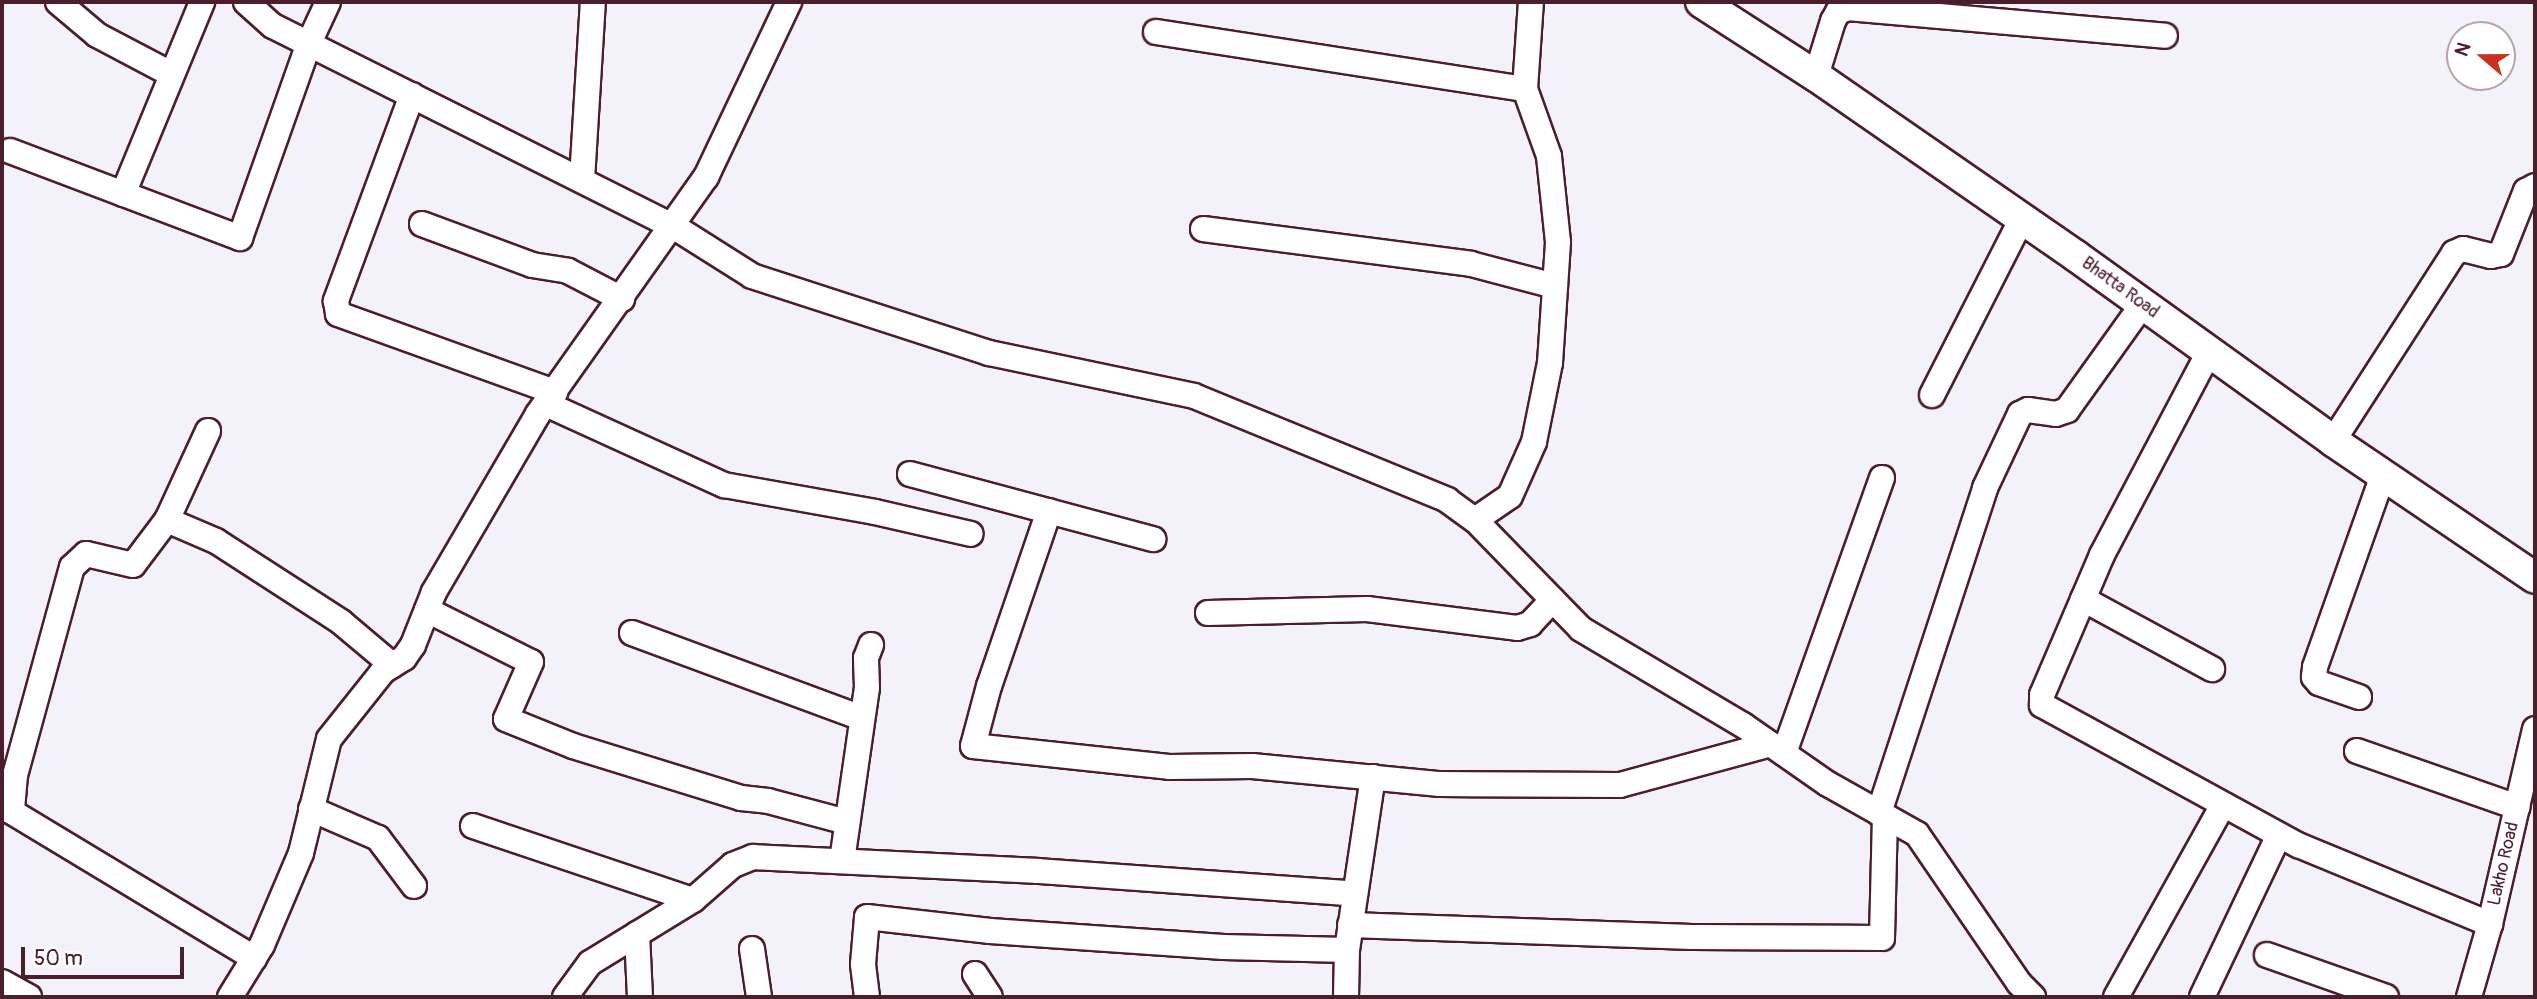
<!DOCTYPE html>
<html>
<head>
<meta charset="utf-8">
<style>
	body { margin:0 }
	#map { position:relative; width:2537px; height:999px; overflow:hidden; background:#f3f1fa; font-family:Pangolin,sans-serif }
	div>[style] { position:absolute }
	.roads { filter:drop-shadow(2px 0 #4a1f2b) drop-shadow(-2px 0 #4a1f2b) drop-shadow(0 2px #4a1f2b) drop-shadow(0 -2px #4a1f2b) }
	.minor>* { height:24px; margin:-12px; padding:0 12px; transform-origin:12px; border-radius:12px; background:#fff }
	.major>* { height:30px; margin:-15px; padding:0 15px; transform-origin:15px; border-radius:15px; background:#fff }
	span { translate:-50% -50%; white-space:nowrap; text-align:center; line-height:1.15; -webkit-text-stroke:5px #fff; paint-order:stroke }
	.street-label { font-size:18px; color:#4a1f2b }
	.frame { position:absolute; inset:0; border:4px solid #4a1f2b; pointer-events:none }
	.north { position:absolute; left:2446px; top:21px; width:70px; height:70px; box-sizing:border-box; background:#fff; border:2px solid #b7a5aa; border-radius:50%; rotate:290deg; font-size:19px; font-weight:700; line-height:28px; text-align:center; color:#4a1f2b }
	.north::after { content:''; display:block; margin:auto; width:24px; height:32px; background:#c8321e; clip-path:polygon(50% 0,100% 100%,50% 72%,0 100%) }
	.scale { position:absolute; left:21px; top:947px; width:163px; height:32px; box-sizing:border-box; border:4px solid #4a1f2b; border-top:0; padding-left:9px; font-size:21px; line-height:24px; white-space:nowrap; color:#4a1f2b; -webkit-text-stroke:5px #fff; paint-order:stroke }
</style>
</head>
<body>
<div id="map">
	<div class="roads">
		<div class="minor">
			<div style="left:58px;top:2px;width:51px;rotate:40.2deg"></div>
			<div style="left:97px;top:35px;width:84px;rotate:27.8deg"></div>
			<div style="left:246px;top:2px;width:36px;rotate:42deg"></div>
			<div style="left:273px;top:26px;width:447px;rotate:26.6deg"></div>
			<div style="left:673px;top:226px;width:93px;rotate:32.3deg"></div>
			<div style="left:752px;top:276px;width:249px;rotate:18deg"></div>
			<div style="left:989px;top:353px;width:209px;rotate:11.8deg"></div>
			<div style="left:1194px;top:396px;width:274px;rotate:22.3deg"></div>
			<div style="left:1447px;top:500px;width:34px;rotate:36deg"></div>
			<div style="left:1475px;top:520px;width:152px;rotate:45.8deg"></div>
			<div style="left:1581px;top:629px;width:188px;rotate:30.7deg"></div>
			<div style="left:1743px;top:725px;width:103px;rotate:34.8deg"></div>
			<div style="left:1828px;top:784px;width:102px;rotate:29.3deg"></div>
			<div style="left:1917px;top:834px;width:181px;rotate:55.6deg"></div>
			<div style="left:2019px;top:983px;width:20px;rotate:45deg"></div>
			<div style="left:1156px;top:32px;width:373px;rotate:8.8deg"></div>
			<div style="left:1816px;top:76px;width:58px;rotate:-72.8deg"></div>
			<div style="left:1833px;top:21px;width:10px;rotate:-61deg"></div>
			<div style="left:1838px;top:12px;width:11px;rotate:-22deg"></div>
			<div style="left:1848px;top:8px;width:318px;rotate:5deg"></div>
			<div style="left:412px;top:95px;width:220px;rotate:110.3deg"></div>
			<div style="left:336px;top:301px;width:13px;rotate:81deg"></div>
			<div style="left:338px;top:314px;width:231px;rotate:19.8deg"></div>
			<div style="left:10px;top:151px;width:246px;rotate:20.7deg"></div>
			<div style="left:240px;top:238px;width:207px;rotate:-70.5deg"></div>
			<div style="left:309px;top:43px;width:45px;rotate:-65.1deg"></div>
			<div style="left:582px;top:180px;width:178px;rotate:-86.5deg"></div>
			<div style="left:123px;top:194px;width:208px;rotate:-67.6deg"></div>
			<div style="left:422px;top:224px;width:117px;rotate:20.4deg"></div>
			<div style="left:532px;top:265px;width:36px;rotate:9deg"></div>
			<div style="left:568px;top:271px;width:61px;rotate:27.4deg"></div>
			<div style="left:1203px;top:229px;width:270px;rotate:7.4deg"></div>
			<div style="left:1471px;top:264px;width:87px;rotate:14.7deg"></div>
			<div style="left:2209px;top:352px;width:229px;rotate:117.8deg"></div>
			<div style="left:2102px;top:555px;width:152px;rotate:113.2deg"></div>
			<div style="left:2042px;top:695px;width:10px;rotate:90deg"></div>
			<div style="left:2042px;top:705px;width:292px;rotate:28.7deg"></div>
			<div style="left:2298px;top:845px;width:208px;rotate:22.4deg"></div>
			<div style="left:1932px;top:395px;width:199px;rotate:-63deg"></div>
			<div style="left:546px;top:404px;width:196px;rotate:24.5deg"></div>
			<div style="left:724px;top:485px;width:153px;rotate:10.1deg"></div>
			<div style="left:875px;top:512px;width:98px;rotate:12.9deg"></div>
			<div style="left:208px;top:431px;width:98px;rotate:114.7deg"></div>
			<div style="left:167px;top:520px;width:56px;rotate:127.1deg"></div>
			<div style="left:133px;top:565px;width:48px;rotate:-166.8deg"></div>
			<div style="left:86px;top:554px;width:19px;rotate:137deg"></div>
			<div style="left:72px;top:567px;width:216px;rotate:105.3deg"></div>
			<div style="left:15px;top:775px;width:37px;rotate:95deg"></div>
			<div style="left:12px;top:812px;width:283px;rotate:31.1deg"></div>
			<div style="left:2333px;top:441px;width:224px;rotate:-57.2deg"></div>
			<div style="left:2454px;top:253px;width:10px;rotate:-24deg"></div>
			<div style="left:2463px;top:249px;width:29px;rotate:14deg"></div>
			<div style="left:2491px;top:256px;width:10px;rotate:-11deg"></div>
			<div style="left:2501px;top:254px;width:68px;rotate:-68.4deg"></div>
			<div style="left:2526px;top:191px;width:10px;rotate:-29deg"></div>
			<div style="left:910px;top:474px;width:252px;rotate:15deg"></div>
			<div style="left:1049px;top:511px;width:185px;rotate:108.9deg"></div>
			<div style="left:989px;top:686px;width:62px;rotate:104.9deg"></div>
			<div style="left:973px;top:746px;width:197px;rotate:6.1deg"></div>
			<div style="left:1169px;top:767px;width:83px;rotate:-0.7deg"></div>
			<div style="left:1252px;top:766px;width:189px;rotate:5.5deg"></div>
			<div style="left:1440px;top:784px;width:180px;rotate:0.3deg"></div>
			<div style="left:1620px;top:785px;width:156px;rotate:-15.2deg"></div>
			<div style="left:167px;top:520px;width:53px;rotate:23.2deg"></div>
			<div style="left:216px;top:541px;width:149px;rotate:32.9deg"></div>
			<div style="left:341px;top:622px;width:67px;rotate:40.1deg"></div>
			<div style="left:1475px;top:520px;width:42px;rotate:-34.4deg"></div>
			<div style="left:1510px;top:496px;width:59px;rotate:-66deg"></div>
			<div style="left:1534px;top:442px;width:81px;rotate:-78.6deg"></div>
			<div style="left:1550px;top:363px;width:121px;rotate:-86.2deg"></div>
			<div style="left:1558px;top:242px;width:86px;rotate:-96deg"></div>
			<div style="left:1549px;top:156px;width:71px;rotate:-109.7deg"></div>
			<div style="left:1525px;top:89px;width:87px;rotate:-86.1deg"></div>
			<div style="left:2083px;top:599px;width:147px;rotate:28.5deg"></div>
			<div style="left:427px;top:610px;width:116px;rotate:26.6deg"></div>
			<div style="left:531px;top:662px;width:62px;rotate:113.7deg"></div>
			<div style="left:506px;top:719px;width:72px;rotate:21.9deg"></div>
			<div style="left:573px;top:746px;width:176px;rotate:17.2deg"></div>
			<div style="left:741px;top:798px;width:27px;rotate:6deg"></div>
			<div style="left:768px;top:801px;width:82px;rotate:14.9deg"></div>
			<div style="left:1208px;top:613px;width:159px;rotate:-1.4deg"></div>
			<div style="left:1367px;top:609px;width:151px;rotate:7.2deg"></div>
			<div style="left:1517px;top:628px;width:14px;rotate:-17deg"></div>
			<div style="left:1530px;top:624px;width:33px;rotate:-47deg"></div>
			<div style="left:632px;top:633px;width:245px;rotate:20.3deg"></div>
			<div style="left:2359px;top:697px;width:42px;rotate:-160.7deg"></div>
			<div style="left:2319px;top:683px;width:8px;rotate:-130deg"></div>
			<div style="left:2314px;top:677px;width:10px;rotate:-84deg"></div>
			<div style="left:2315px;top:667px;width:204px;rotate:-70.5deg"></div>
			<div style="left:2357px;top:751px;width:170px;rotate:19.3deg"></div>
			<div style="left:1784px;top:753px;width:292px;rotate:-70.4deg"></div>
			<div style="left:311px;top:809px;width:73px;rotate:23.4deg"></div>
			<div style="left:378px;top:838px;width:60px;rotate:53.1deg"></div>
			<div style="left:1879px;top:813px;width:342px;rotate:-71.9deg"></div>
			<div style="left:1985px;top:488px;width:82px;rotate:-64.7deg"></div>
			<div style="left:2020px;top:414px;width:9px;rotate:-27deg"></div>
			<div style="left:2028px;top:410px;width:28px;rotate:8deg"></div>
			<div style="left:2056px;top:414px;width:12px;rotate:-20deg"></div>
			<div style="left:2067px;top:410px;width:130px;rotate:-54.4deg"></div>
			<div style="left:473px;top:826px;width:232px;rotate:18.6deg"></div>
			<div style="left:842px;top:861px;width:175px;rotate:-81.8deg"></div>
			<div style="left:867px;top:688px;width:30px;rotate:-92deg"></div>
			<div style="left:866px;top:658px;width:14px;rotate:-69deg"></div>
			<div style="left:1350px;top:925px;width:342px;rotate:2deg"></div>
			<div style="left:1692px;top:937px;width:190px;rotate:0.3deg"></div>
			<div style="left:1882px;top:938px;width:122px;rotate:-88.6deg"></div>
			<div style="left:637px;top:934px;width:63px;rotate:87.3deg"></div>
			<div style="left:752px;top:949px;width:49px;rotate:81.7deg"></div>
			<div style="left:2267px;top:955px;width:126px;rotate:19.4deg"></div>
			<div style="left:975px;top:974px;width:27px;rotate:57deg"></div>
			<div style="left:2px;top:982px;width:31px;rotate:29deg"></div>
			<div style="left:230px;top:997px;width:61px;rotate:-58.4deg"></div>
			<div style="left:262px;top:945px;width:100px;rotate:-67deg"></div>
			<div style="left:301px;top:853px;width:117px;rotate:-76.2deg"></div>
			<div style="left:329px;top:739px;width:87px;rotate:-51.5deg"></div>
			<div style="left:383px;top:671px;width:25px;rotate:-32deg"></div>
			<div style="left:404px;top:658px;width:16px;rotate:-55deg"></div>
			<div style="left:413px;top:645px;width:57px;rotate:-68.4deg"></div>
			<div style="left:434px;top:592px;width:206px;rotate:-59.7deg"></div>
			<div style="left:538px;top:414px;width:291px;rotate:-54.7deg"></div>
			<div style="left:706px;top:177px;width:194px;rotate:-64.6deg"></div>
			<div style="left:565px;top:997px;width:42px;rotate:-53.7deg"></div>
			<div style="left:590px;top:963px;width:121px;rotate:-31.5deg"></div>
			<div style="left:693px;top:900px;width:53px;rotate:-41.2deg"></div>
			<div style="left:733px;top:865px;width:22px;rotate:-22deg"></div>
			<div style="left:753px;top:857px;width:285px;rotate:2.8deg"></div>
			<div style="left:1038px;top:871px;width:318px;rotate:4.1deg"></div>
			<div style="left:867px;top:997px;width:33px;rotate:-97deg"></div>
			<div style="left:863px;top:964px;width:47px;rotate:-85.1deg"></div>
			<div style="left:867px;top:917px;width:124px;rotate:6.5deg"></div>
			<div style="left:990px;top:931px;width:234px;rotate:3.9deg"></div>
			<div style="left:1223px;top:947px;width:124px;rotate:1.4deg"></div>
			<div style="left:1346px;top:997px;width:47px;rotate:-88.8deg"></div>
			<div style="left:1347px;top:950px;width:175px;rotate:-81.5deg"></div>
			<div style="left:2116px;top:997px;width:220px;rotate:-60.9deg"></div>
			<div style="left:2202px;top:997px;width:179px;rotate:-64.6deg"></div>
			<div style="left:2469px;top:997px;width:76px;rotate:-74deg"></div>
			<div style="left:2490px;top:924px;width:200px;rotate:-77deg"></div>
		</div>
		<div class="major">
			<div style="left:1701px;top:2px;width:137px;rotate:32.8deg"></div>
			<div style="left:1816px;top:76px;width:316px;rotate:34.7deg"></div>
			<div style="left:2076px;top:256px;width:317px;rotate:35.7deg"></div>
			<div style="left:2333px;top:441px;width:244px;rotate:34.1deg"></div>
		</div>
	</div>
	<div class="street-label">
		<span style="left:2120px;top:288px;rotate:36deg">Bhatta Road</span>
		<span style="left:2504px;top:864px;rotate:-77deg">Lakho Road</span>
	</div>
	<div class="frame"></div>
	<div class="north">N</div>
	<div class="scale">50 m</div>
</div>
</body>
</html>
